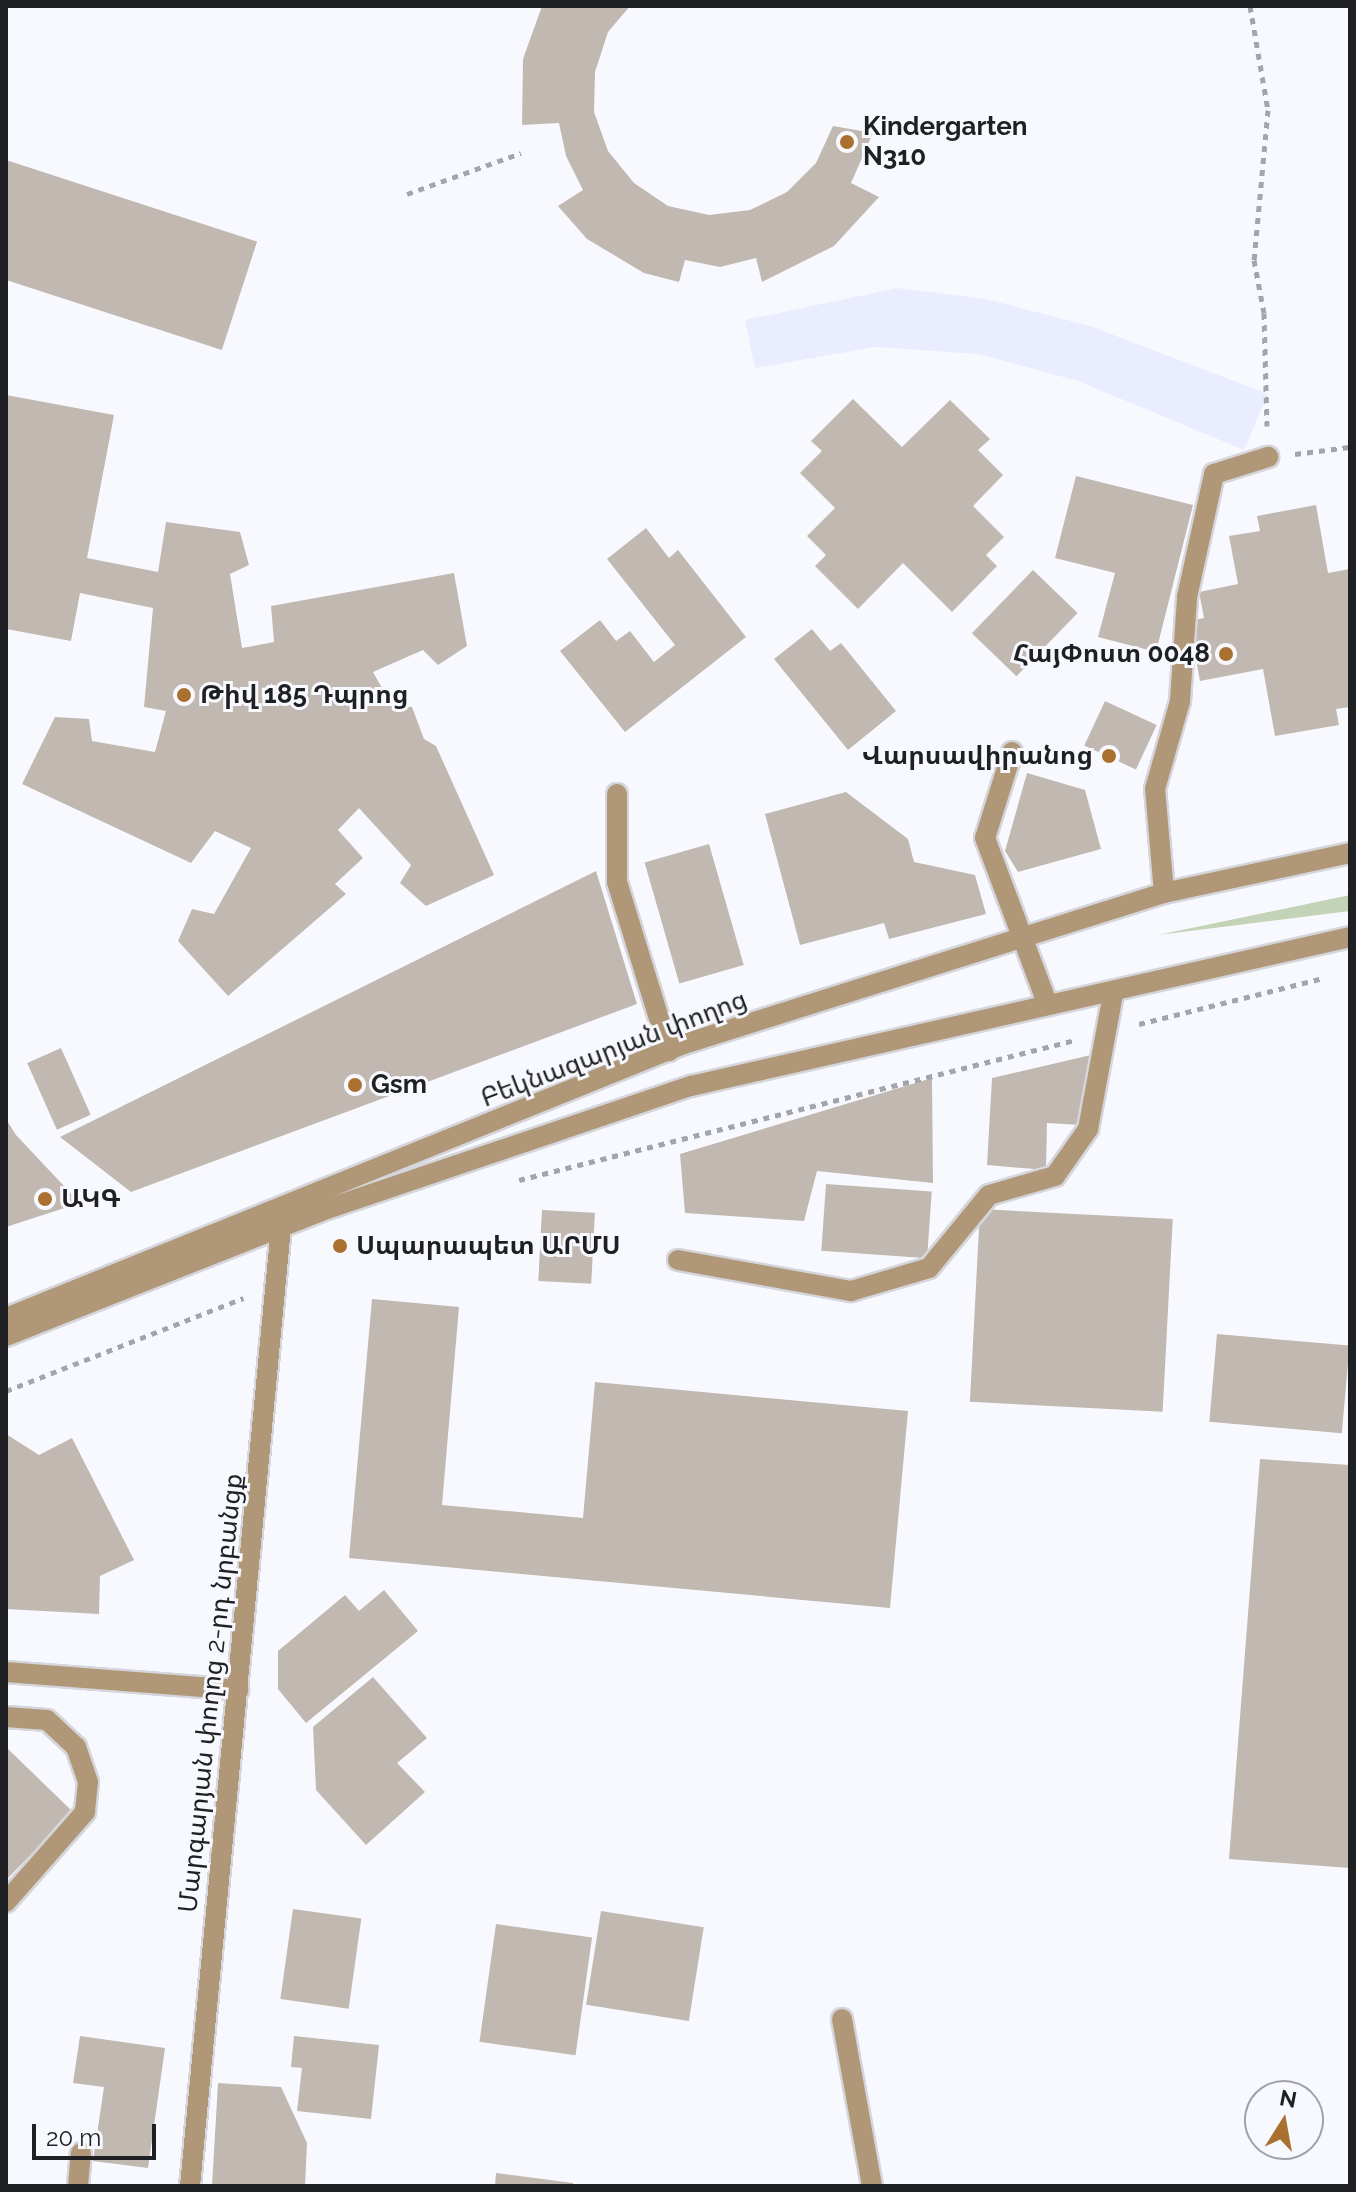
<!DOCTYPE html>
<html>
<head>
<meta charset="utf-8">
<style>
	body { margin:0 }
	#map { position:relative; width:1356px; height:2192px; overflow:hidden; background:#f8f9ff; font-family:Raleway,"Noto Sans Armenian",sans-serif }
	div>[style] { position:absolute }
	.built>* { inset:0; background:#eaedff }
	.green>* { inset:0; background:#c2d3b7 }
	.building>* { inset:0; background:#c1b8b1; transform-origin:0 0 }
	.path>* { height:5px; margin-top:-2.5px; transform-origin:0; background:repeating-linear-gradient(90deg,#a4a5aa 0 6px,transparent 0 12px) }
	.roads { filter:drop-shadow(2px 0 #d5d6dc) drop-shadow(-2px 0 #d5d6dc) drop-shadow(0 2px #d5d6dc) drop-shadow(0 -2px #d5d6dc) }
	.minor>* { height:20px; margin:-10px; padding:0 10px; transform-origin:10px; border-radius:10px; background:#b09777 }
	.dots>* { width:22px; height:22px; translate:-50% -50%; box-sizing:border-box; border:4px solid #f8f9ff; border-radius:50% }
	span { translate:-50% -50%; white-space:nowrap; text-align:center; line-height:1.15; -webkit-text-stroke:6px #f8f9ff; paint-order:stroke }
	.poi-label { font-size:26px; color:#1f2023; font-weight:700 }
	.left { translate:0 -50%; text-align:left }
	.right { translate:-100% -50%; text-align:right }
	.street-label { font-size:26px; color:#1f2023 }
	.frame { position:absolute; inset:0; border:8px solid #1f2023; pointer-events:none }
	.north { position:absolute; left:1244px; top:2080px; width:80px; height:80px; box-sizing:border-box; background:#f8f9ff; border:2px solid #a1a2a7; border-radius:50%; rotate:11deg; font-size:22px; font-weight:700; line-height:32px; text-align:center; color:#1f2023 }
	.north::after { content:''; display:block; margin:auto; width:28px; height:36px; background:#a9702f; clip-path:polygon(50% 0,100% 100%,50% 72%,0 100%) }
	.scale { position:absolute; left:32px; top:2124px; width:124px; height:36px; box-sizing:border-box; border:4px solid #1f2023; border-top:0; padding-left:10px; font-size:24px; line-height:28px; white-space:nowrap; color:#1f2023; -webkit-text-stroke:6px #f8f9ff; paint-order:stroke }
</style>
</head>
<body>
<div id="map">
	<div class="built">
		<div style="clip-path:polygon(897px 288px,986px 299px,1090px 326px,1268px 394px,1244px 450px,1078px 381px,978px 354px,876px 347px,755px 368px,745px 320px)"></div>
	</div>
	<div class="green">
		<div style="clip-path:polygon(1350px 895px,1350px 911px,1158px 935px)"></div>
	</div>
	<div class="building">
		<div style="clip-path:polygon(542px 6px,630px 6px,608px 32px,595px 72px,594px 112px,608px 151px,634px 183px,668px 206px,709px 215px,750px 210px,787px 192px,816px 163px,833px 126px,873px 133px,851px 183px,879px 197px,834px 246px,762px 282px,756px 258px,720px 267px,685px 260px,679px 282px,644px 273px,587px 239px,558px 206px,583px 190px,566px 156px,559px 123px,522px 125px,523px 59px)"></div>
		<div style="left:6px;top:160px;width:264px;height:114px;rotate:18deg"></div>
		<div style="clip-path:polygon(6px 395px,114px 415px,87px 558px,158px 572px,166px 522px,240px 532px,249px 565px,230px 574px,242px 648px,274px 642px,271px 606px,454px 573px,467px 646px,438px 665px,423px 650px,373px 672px,391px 704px,412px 707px,424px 739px,436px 746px,494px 875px,426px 906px,400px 883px,411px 865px,359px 808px,338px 830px,363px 858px,335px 884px,346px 894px,228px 996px,178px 941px,192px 909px,214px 914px,251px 848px,215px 831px,191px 863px,22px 784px,55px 717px,89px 719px,92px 741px,155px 752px,166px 711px,144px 707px,153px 608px,80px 593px,71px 641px,6px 629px)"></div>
		<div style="clip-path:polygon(853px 399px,902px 447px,950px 400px,990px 439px,978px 450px,1003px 475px,973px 506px,1004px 537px,986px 555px,997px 566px,952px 612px,903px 563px,858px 609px,815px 566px,826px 555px,807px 536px,835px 508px,800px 473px,822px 451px,811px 441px)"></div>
		<div style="clip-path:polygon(1076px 476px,1193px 505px,1156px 652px,1098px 637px,1115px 573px,1055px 558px)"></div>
		<div style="clip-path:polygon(1316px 505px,1328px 573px,1350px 569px,1350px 707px,1336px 709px,1339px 725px,1275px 736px,1263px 669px,1200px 681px,1189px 621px,1204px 618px,1199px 592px,1238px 584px,1229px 536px,1260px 531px,1257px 516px)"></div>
		<div style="clip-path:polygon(646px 528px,669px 558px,678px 550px,746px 637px,625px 732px,560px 651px,600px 620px,616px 641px,630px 631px,654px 662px,675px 645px,607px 559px)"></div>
		<div style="left:1033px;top:570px;width:62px;height:88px;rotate:44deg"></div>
		<div style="clip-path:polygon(812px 629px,830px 651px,841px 643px,896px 711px,848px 750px,774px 659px)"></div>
		<div style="left:1105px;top:701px;width:57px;height:49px;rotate:25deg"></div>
		<div style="clip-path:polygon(1027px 773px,1085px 790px,1101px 849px,1018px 872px,1005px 851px)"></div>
		<div style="clip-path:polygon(846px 792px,908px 839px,914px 862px,975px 875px,986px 914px,889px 939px,884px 923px,800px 945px,765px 814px)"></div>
		<div style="left:709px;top:844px;width:126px;height:67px;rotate:74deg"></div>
		<div style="clip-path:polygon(596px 871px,637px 1004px,131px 1192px,60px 1137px)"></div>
		<div style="left:61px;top:1048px;width:73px;height:37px;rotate:66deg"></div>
		<div style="clip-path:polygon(1091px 1055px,1081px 1125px,1047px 1123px,1046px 1170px,987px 1165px,992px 1078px)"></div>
		<div style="clip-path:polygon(932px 1078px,933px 1183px,817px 1171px,804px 1221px,685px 1213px,680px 1154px)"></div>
		<div style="clip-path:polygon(6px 1119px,16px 1135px,80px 1203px,6px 1227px)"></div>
		<div style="left:826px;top:1184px;width:106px;height:67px;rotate:4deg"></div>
		<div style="left:980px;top:1209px;width:193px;height:193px;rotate:3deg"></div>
		<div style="left:542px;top:1210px;width:53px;height:71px;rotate:3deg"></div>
		<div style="clip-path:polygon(372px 1299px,459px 1307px,442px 1505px,583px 1518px,595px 1382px,908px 1411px,890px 1608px,349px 1558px)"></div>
		<div style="left:1217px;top:1334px;width:133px;height:88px;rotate:5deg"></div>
		<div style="clip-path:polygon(6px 1434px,39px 1455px,72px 1438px,134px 1560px,100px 1576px,99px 1614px,6px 1609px)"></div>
		<div style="clip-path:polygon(1260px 1459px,1350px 1465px,1350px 1868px,1229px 1859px)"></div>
		<div style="clip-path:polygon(384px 1590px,418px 1631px,306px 1723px,278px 1689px,278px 1651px,345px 1595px,359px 1611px)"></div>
		<div style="clip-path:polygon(373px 1677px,427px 1738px,397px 1763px,425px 1792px,366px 1845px,316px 1790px,313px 1727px)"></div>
		<div style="clip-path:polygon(6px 1747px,73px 1812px,6px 1880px)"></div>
		<div style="left:293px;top:1909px;width:69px;height:91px;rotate:8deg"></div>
		<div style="left:601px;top:1911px;width:104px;height:95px;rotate:9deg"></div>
		<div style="left:496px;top:1924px;width:97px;height:119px;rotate:8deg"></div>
		<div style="clip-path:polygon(80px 2036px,165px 2048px,148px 2168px,93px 2161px,104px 2087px,73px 2083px)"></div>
		<div style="clip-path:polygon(294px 2036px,379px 2045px,371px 2119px,297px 2111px,302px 2068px,291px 2067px)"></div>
		<div style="clip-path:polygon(218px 2083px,281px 2087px,307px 2143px,305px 2186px,212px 2186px)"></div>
		<div style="clip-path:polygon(496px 2173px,573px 2183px,573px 2186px,495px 2186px)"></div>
	</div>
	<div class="path">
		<div style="left:1250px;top:6px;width:106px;rotate:80.2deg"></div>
		<div style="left:1268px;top:110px;width:151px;rotate:95.3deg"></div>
		<div style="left:1254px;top:260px;width:54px;rotate:79.3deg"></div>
		<div style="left:1264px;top:313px;width:113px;rotate:88.5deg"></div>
		<div style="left:407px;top:194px;width:121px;rotate:-19.8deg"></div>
		<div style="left:1295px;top:454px;width:55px;rotate:-7.3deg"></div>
		<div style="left:1139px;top:1024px;width:191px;rotate:-14deg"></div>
		<div style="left:519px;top:1180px;width:573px;rotate:-14.13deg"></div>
		<div style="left:6px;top:1391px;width:255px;rotate:-21.4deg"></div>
	</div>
	<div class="roads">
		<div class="minor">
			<div style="left:1012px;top:752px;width:90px;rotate:107.4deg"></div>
			<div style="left:985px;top:838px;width:176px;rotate:69.4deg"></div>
			<div style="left:617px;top:794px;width:88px;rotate:90deg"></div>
			<div style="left:617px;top:882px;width:177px;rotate:72.9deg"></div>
			<div style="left:1164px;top:893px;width:104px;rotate:-94.9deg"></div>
			<div style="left:1155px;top:789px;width:91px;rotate:-74.1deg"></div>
			<div style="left:1180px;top:701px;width:104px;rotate:-86.1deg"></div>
			<div style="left:1187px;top:597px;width:126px;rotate:-77.6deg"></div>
			<div style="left:1214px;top:474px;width:57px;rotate:-17.5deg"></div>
			<div style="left:678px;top:1260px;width:176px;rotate:10.2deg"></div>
			<div style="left:851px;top:1291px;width:81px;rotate:-16.4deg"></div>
			<div style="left:929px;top:1268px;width:94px;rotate:-50.6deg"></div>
			<div style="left:989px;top:1195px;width:69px;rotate:-16.1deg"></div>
			<div style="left:1055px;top:1176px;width:57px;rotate:-54.9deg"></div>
			<div style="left:1088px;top:1129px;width:137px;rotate:-79.5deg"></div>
			<div style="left:6px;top:1318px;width:731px;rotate:-22.01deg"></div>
			<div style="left:684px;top:1044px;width:503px;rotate:-17.46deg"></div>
			<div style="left:1164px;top:893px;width:190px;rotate:-12.1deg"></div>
			<div style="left:6px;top:1336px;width:345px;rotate:-21.6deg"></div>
			<div style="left:327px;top:1209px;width:384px;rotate:-18.7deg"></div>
			<div style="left:691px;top:1086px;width:676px;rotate:-12.74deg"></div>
			<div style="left:6px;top:1672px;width:233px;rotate:4.4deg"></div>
			<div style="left:6px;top:1717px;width:41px;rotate:4.2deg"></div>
			<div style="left:47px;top:1720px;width:40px;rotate:43deg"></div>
			<div style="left:76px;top:1747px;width:37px;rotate:71deg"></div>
			<div style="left:88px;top:1782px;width:30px;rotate:96deg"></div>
			<div style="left:85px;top:1812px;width:120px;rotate:131.3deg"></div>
			<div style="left:842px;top:2019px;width:170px;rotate:79.8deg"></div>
			<div style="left:78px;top:2186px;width:33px;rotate:-85deg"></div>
			<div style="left:190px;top:2186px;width:974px;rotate:-84.58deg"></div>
		</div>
	</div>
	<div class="dots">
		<div style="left:847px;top:142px;background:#a9702f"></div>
		<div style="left:1226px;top:654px;background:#a9702f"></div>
		<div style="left:184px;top:695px;background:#a9702f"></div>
		<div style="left:1109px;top:756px;background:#a9702f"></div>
		<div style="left:355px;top:1085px;background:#a9702f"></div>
		<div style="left:45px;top:1199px;background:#a9702f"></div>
		<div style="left:340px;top:1246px;background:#a9702f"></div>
	</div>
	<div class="poi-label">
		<span class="left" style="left:863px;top:142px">Kindergarten<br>N310</span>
		<span class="right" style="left:1210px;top:654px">ՀայՓոստ 0048</span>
		<span class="left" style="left:200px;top:695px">Թիվ 185 Դպրոց</span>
		<span class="right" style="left:1093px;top:756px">Վարսավիրանոց</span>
		<span class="left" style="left:371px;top:1085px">Gsm</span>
		<span class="left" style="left:61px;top:1199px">ԱԿԳ</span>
		<span class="left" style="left:356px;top:1246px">Սպարապետ ԱՐՄՍ</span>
	</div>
	<div class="street-label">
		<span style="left:614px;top:1049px;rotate:-21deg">Բեկնազարյան փողոց</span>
		<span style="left:211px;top:1693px;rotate:-84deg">Մարգարյան փողոց 2-րդ նրբանցք</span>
	</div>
	<div class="frame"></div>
	<div class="north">N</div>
	<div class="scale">20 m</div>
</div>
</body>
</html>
